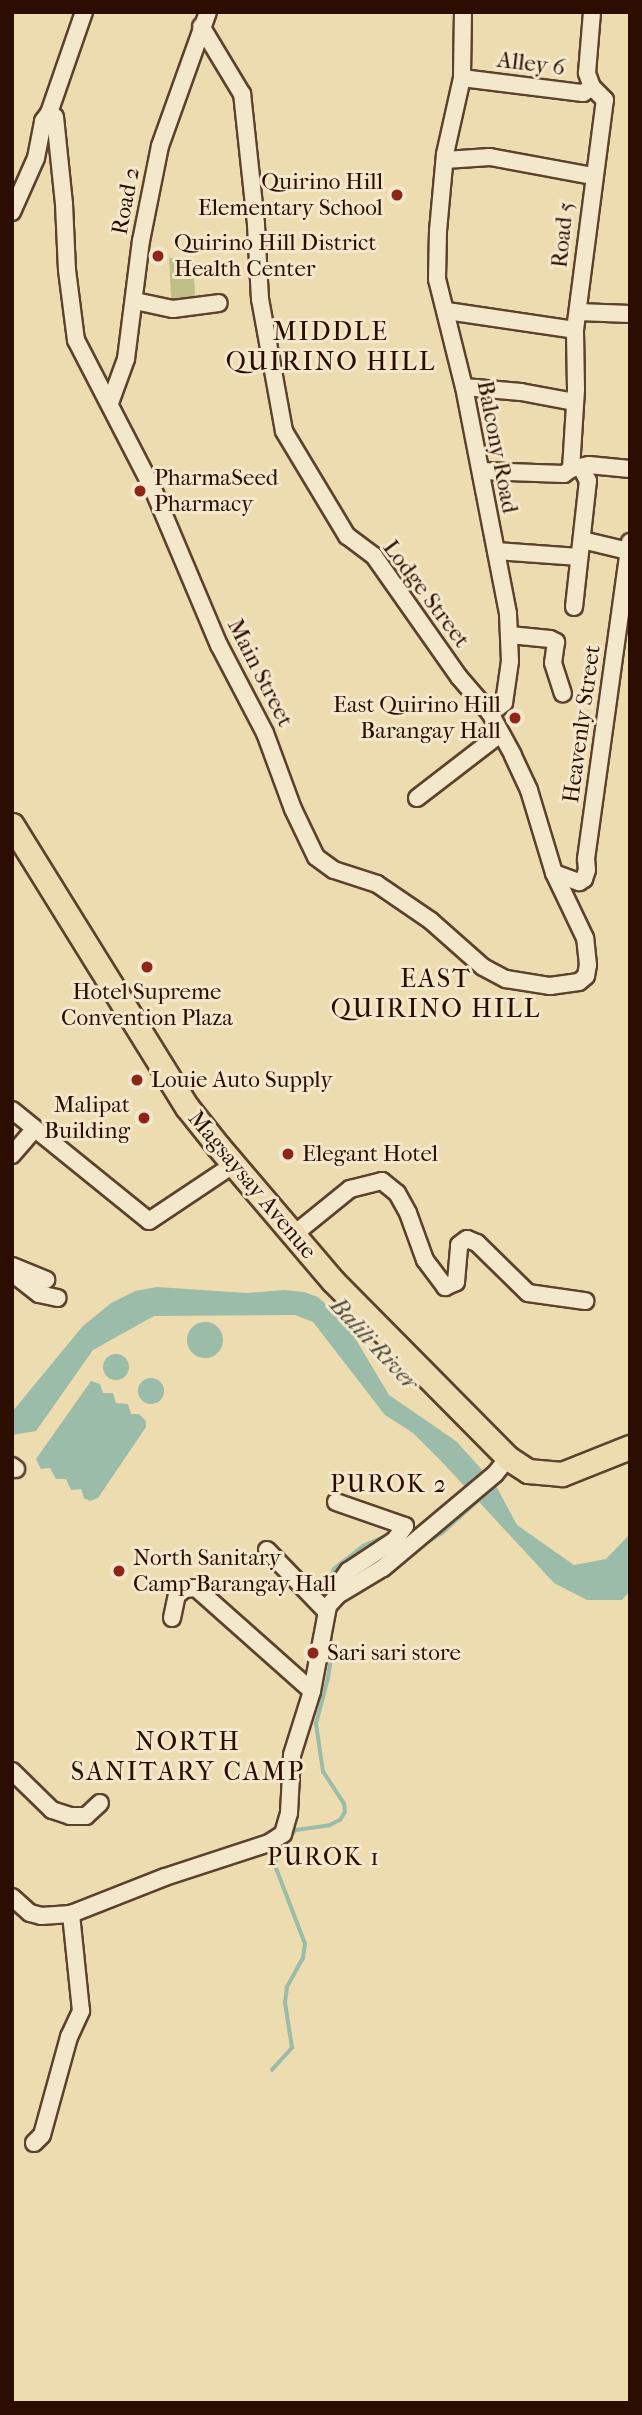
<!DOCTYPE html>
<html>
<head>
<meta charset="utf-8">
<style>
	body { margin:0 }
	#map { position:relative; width:642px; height:2415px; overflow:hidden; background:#eedcb1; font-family:"IM FELL French Canon",serif }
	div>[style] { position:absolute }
	.green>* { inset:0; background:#bfbf87; transform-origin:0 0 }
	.water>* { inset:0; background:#9abca9 }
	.round { border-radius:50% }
	.stream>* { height:3.5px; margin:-1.75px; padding:0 1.75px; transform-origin:1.75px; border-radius:1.75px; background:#9abca9 }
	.roads { filter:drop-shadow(2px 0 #5c422d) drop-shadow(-2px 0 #5c422d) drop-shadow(0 2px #5c422d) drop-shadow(0 -2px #5c422d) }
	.minor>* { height:16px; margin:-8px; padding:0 8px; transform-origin:8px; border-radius:8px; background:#f4e8cc }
	.highway>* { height:23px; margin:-11.5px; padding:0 11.5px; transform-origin:11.5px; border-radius:11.5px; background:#eedcb1 }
	.dots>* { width:19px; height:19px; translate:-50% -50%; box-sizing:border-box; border:4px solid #f4e8cc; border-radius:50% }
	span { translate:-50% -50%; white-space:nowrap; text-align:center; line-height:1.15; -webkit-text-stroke:6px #f4e8cc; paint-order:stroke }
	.street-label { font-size:23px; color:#2b0e01 }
	.poi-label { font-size:23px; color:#2b0e01 }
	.right { translate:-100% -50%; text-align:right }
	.left { translate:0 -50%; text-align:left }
	.water-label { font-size:24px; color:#524b3c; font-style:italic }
	.neighbourhood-label { font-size:24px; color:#2b0e01; letter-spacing:2px }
	.quarter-label { font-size:26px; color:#2b0e01; letter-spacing:2px }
	.frame { position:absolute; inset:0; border:14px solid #2b0e01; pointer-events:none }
</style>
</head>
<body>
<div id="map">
	<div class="green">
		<div style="left:193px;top:257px;width:44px;height:24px;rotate:87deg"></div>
	</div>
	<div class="water">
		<div style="clip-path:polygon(157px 1287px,247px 1293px,284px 1290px,304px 1292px,318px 1297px,346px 1323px,389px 1395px,456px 1441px,483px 1471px,496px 1486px,517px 1525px,574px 1565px,606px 1559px,630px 1534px,630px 1591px,622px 1600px,587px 1600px,554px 1583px,443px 1463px,413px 1433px,385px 1415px,313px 1322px,295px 1315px,154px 1316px,93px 1350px,36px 1431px,12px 1435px,12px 1412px,82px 1327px,111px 1303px,135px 1291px)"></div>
		<div class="round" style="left:187px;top:1322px;width:36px;height:36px"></div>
		<div class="round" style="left:103px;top:1354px;width:26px;height:26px"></div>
		<div class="round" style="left:138px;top:1378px;width:26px;height:26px"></div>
		<div style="clip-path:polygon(91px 1381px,100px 1384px,103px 1393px,113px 1393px,116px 1403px,128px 1404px,131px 1414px,139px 1414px,146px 1421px,146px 1427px,98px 1498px,90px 1501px,84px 1498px,81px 1489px,71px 1490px,66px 1479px,56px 1479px,50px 1468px,41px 1469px,36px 1459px)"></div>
	</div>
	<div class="stream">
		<div style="left:423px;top:1540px;width:5px;rotate:22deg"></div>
		<div style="left:428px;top:1542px;width:17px;rotate:-33deg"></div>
		<div style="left:442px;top:1533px;width:51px;rotate:-41.8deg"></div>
		<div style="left:331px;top:1578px;width:9px;rotate:-72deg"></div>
		<div style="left:334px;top:1569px;width:37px;rotate:-38deg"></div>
		<div style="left:363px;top:1546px;width:32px;rotate:-24deg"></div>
		<div style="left:272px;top:2070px;width:30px;rotate:-48deg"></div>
		<div style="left:292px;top:2048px;width:46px;rotate:-98.8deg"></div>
		<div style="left:285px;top:2003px;width:16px;rotate:-83deg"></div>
		<div style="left:287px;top:1987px;width:33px;rotate:-61deg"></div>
		<div style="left:303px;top:1958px;width:14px;rotate:-82deg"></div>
		<div style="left:305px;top:1944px;width:84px;rotate:-111deg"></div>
		<div style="left:275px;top:1866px;width:16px;rotate:-79deg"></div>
		<div style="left:278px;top:1850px;width:27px;rotate:-48deg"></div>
		<div style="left:296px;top:1830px;width:34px;rotate:-8deg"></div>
		<div style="left:330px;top:1825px;width:11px;rotate:-27deg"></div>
		<div style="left:340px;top:1820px;width:9px;rotate:-58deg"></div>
		<div style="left:345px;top:1812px;width:8px;rotate:-97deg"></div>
		<div style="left:344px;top:1804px;width:38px;rotate:-123deg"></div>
		<div style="left:323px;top:1772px;width:49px;rotate:-98.3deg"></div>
		<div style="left:316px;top:1724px;width:48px;rotate:-75.4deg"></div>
		<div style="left:328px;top:1678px;width:24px;rotate:-81deg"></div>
		<div style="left:332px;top:1654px;width:21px;rotate:-95deg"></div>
	</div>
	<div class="roads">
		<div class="minor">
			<div style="left:463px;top:12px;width:66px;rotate:90.9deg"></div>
			<div style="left:462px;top:78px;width:78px;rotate:102.6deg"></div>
			<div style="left:445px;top:154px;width:77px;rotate:95.2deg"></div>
			<div style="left:438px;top:231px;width:48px;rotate:91.2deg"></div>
			<div style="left:437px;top:279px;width:111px;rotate:76deg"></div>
			<div style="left:464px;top:387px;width:231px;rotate:79deg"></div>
			<div style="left:508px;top:614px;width:47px;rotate:87.6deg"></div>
			<div style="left:510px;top:661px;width:42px;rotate:98.1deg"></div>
			<div style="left:504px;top:703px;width:17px;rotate:144deg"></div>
			<div style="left:462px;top:78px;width:122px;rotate:7.1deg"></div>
			<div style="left:583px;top:93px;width:11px;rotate:-34deg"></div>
			<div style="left:49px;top:113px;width:7px;rotate:34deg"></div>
			<div style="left:55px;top:117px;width:87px;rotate:84.1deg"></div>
			<div style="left:64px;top:204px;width:66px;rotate:87.4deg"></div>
			<div style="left:67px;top:270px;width:71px;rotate:82.7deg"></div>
			<div style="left:76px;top:340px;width:168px;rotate:62.7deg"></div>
			<div style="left:153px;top:489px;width:169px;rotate:67.1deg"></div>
			<div style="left:219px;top:645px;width:99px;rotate:62.4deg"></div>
			<div style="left:265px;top:733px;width:81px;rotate:69.8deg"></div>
			<div style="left:293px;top:809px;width:53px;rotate:64.4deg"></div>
			<div style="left:316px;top:857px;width:22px;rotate:36deg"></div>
			<div style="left:334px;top:870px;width:45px;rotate:18deg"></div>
			<div style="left:377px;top:884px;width:65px;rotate:34.4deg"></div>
			<div style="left:431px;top:921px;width:69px;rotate:41.5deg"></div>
			<div style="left:483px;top:967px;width:26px;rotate:28deg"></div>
			<div style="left:506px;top:979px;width:45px;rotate:9deg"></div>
			<div style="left:550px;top:986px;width:29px;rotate:-8deg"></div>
			<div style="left:579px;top:982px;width:9px;rotate:-41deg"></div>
			<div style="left:586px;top:976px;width:11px;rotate:-80deg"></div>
			<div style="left:588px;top:965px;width:27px;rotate:-96deg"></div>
			<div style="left:585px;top:938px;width:72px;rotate:-115.5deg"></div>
			<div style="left:554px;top:873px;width:87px;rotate:-106.8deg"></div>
			<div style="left:529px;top:790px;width:38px;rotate:-115deg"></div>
			<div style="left:513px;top:755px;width:48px;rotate:-118.7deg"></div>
			<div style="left:490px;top:713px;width:48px;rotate:-130.7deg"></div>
			<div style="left:459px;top:677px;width:148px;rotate:-125.1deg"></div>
			<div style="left:374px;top:556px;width:34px;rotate:-143deg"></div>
			<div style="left:347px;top:536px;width:122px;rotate:-121deg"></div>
			<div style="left:284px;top:431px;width:134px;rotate:-100.3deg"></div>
			<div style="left:260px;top:299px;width:75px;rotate:-93.1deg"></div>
			<div style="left:256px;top:224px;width:131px;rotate:-96.1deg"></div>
			<div style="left:242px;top:94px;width:79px;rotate:-121.1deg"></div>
			<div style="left:445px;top:160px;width:45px;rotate:-3.8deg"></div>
			<div style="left:490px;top:157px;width:105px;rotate:10.5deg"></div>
			<div style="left:12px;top:212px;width:59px;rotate:-66deg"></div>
			<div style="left:36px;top:158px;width:38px;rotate:-79deg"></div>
			<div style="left:43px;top:121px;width:10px;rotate:-53deg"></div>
			<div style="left:49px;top:113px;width:107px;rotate:-70.9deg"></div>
			<div style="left:135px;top:301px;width:39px;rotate:12deg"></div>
			<div style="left:173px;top:309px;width:46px;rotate:-7.4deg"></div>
			<div style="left:447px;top:311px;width:129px;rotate:8.4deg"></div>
			<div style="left:578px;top:312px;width:52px;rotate:2.2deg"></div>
			<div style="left:464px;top:387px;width:57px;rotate:5deg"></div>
			<div style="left:521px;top:392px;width:55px;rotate:10.5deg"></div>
			<div style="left:110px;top:403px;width:47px;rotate:-70deg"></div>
			<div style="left:126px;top:359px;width:119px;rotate:-82.8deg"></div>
			<div style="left:141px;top:241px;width:97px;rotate:-78.7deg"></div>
			<div style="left:160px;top:146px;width:142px;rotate:-70.3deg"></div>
			<div style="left:571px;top:469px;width:80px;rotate:-86.4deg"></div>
			<div style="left:576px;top:389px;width:59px;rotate:-91deg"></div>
			<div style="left:575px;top:330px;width:232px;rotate:-82.6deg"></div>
			<div style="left:605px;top:100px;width:18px;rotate:-135deg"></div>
			<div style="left:592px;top:87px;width:15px;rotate:-110deg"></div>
			<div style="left:587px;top:73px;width:61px;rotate:-85.3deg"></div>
			<div style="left:481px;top:471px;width:83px;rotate:2.1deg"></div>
			<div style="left:564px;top:474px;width:9px;rotate:-36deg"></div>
			<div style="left:571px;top:469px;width:18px;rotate:-13deg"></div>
			<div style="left:589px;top:465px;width:41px;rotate:5.6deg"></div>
			<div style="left:582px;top:540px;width:47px;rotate:13.4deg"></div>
			<div style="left:496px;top:551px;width:83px;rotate:4.1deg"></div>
			<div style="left:574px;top:607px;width:127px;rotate:-83.7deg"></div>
			<div style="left:588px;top:481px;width:13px;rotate:-117deg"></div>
			<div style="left:510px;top:635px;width:40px;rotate:5.7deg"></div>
			<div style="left:550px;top:639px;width:7px;rotate:27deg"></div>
			<div style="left:556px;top:642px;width:21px;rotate:98deg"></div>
			<div style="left:553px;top:663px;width:32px;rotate:72deg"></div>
			<div style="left:417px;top:798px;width:105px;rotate:-37.6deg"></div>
			<div style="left:554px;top:873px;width:27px;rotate:20deg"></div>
			<div style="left:579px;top:882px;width:6px;rotate:-31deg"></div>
			<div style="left:584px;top:879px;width:9px;rotate:-72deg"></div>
			<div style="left:587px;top:870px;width:11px;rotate:-95deg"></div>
			<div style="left:586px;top:859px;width:320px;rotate:-82.1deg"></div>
			<div style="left:12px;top:1110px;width:176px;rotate:39deg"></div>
			<div style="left:149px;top:1221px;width:101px;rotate:-33.7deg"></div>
			<div style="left:12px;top:1155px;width:33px;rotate:-49deg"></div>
			<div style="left:292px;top:1236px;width:75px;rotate:-39deg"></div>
			<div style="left:350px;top:1189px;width:33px;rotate:-14deg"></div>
			<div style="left:382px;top:1181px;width:19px;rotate:39deg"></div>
			<div style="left:397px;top:1193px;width:23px;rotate:61deg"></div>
			<div style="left:408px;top:1213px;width:50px;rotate:70.1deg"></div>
			<div style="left:425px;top:1260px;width:34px;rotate:53deg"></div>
			<div style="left:445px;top:1287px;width:12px;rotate:-24deg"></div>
			<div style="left:456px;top:1282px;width:37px;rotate:-85deg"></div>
			<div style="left:459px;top:1245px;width:10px;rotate:-37deg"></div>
			<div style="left:467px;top:1239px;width:11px;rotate:22deg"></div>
			<div style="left:477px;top:1243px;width:71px;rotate:44.4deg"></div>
			<div style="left:528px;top:1293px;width:58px;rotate:8deg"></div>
			<div style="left:12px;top:1266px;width:37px;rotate:22deg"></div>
			<div style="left:12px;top:1273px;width:34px;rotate:38deg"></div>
			<div style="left:39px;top:1294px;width:19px;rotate:12deg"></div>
			<div style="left:12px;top:1466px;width:5px;rotate:37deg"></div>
			<div style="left:336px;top:1502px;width:73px;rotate:19.2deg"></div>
			<div style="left:405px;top:1526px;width:17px;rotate:126deg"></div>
			<div style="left:395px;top:1540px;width:56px;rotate:146.6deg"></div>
			<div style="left:348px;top:1571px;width:21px;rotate:125deg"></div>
			<div style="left:336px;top:1588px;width:7px;rotate:74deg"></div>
			<div style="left:267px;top:1550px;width:85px;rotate:46deg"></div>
			<div style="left:172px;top:1618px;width:24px;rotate:-78deg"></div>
			<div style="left:177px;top:1595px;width:10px;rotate:-37deg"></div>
			<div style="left:185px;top:1589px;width:11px;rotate:-5deg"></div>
			<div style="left:196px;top:1588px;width:155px;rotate:41.6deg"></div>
			<div style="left:12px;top:1771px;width:56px;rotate:44.3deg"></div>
			<div style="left:52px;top:1810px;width:19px;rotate:18deg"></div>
			<div style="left:70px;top:1816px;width:16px"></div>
			<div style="left:86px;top:1816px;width:19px;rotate:-43deg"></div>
			<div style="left:12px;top:1897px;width:24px;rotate:42deg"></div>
			<div style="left:30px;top:1913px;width:11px;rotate:15deg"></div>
			<div style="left:41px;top:1916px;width:30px;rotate:-4deg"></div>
			<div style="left:71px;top:1914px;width:101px;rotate:-21.5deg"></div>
			<div style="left:165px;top:1877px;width:109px;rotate:-18.1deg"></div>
			<div style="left:269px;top:1843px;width:17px;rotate:-33deg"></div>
			<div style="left:283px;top:1834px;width:22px;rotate:-74deg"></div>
			<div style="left:289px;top:1813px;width:58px;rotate:-87deg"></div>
			<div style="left:292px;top:1755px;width:67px;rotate:-72.6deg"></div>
			<div style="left:312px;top:1691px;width:86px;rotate:-79.3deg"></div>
			<div style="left:328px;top:1606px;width:15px;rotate:-48deg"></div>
			<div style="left:338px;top:1595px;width:52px;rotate:-31deg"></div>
			<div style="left:383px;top:1568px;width:146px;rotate:-40deg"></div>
			<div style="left:495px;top:1474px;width:21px;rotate:-51deg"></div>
			<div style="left:34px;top:2143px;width:11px;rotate:-45deg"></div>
			<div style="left:42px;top:2135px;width:102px;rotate:-74.6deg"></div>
			<div style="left:69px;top:2037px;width:29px;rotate:-65deg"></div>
			<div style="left:81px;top:2011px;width:98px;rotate:-95.9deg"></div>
		</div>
		<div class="highway">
			<div style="left:12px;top:825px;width:332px;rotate:58.2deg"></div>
			<div style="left:187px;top:1107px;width:50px;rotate:51.5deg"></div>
			<div style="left:218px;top:1146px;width:177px;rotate:49.6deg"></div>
			<div style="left:333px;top:1281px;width:249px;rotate:45.3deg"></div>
			<div style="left:508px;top:1458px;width:24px;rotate:33deg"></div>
			<div style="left:528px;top:1471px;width:34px;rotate:5deg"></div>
			<div style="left:562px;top:1474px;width:73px;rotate:-21.7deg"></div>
		</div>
	</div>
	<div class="dots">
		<div style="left:397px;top:195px;background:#8f2418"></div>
		<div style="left:158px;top:256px;background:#8f2418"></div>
		<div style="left:140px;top:491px;background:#8f2418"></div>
		<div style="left:515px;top:718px;background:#8f2418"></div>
		<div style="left:147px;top:967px;background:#8f2418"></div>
		<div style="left:137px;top:1080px;background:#8f2418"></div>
		<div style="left:144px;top:1118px;background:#8f2418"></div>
		<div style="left:288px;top:1154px;background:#8f2418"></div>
		<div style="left:119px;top:1571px;background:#8f2418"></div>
		<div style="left:313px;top:1653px;background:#8f2418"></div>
	</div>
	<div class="street-label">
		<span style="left:531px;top:64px;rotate:7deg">Alley 6</span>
		<span style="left:126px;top:201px;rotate:-79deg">Road 2</span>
		<span style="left:563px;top:235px;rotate:-84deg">Road 5</span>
		<span style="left:497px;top:447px;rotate:79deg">Balcony Road</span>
		<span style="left:426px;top:594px;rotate:53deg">Lodge Street</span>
		<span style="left:260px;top:673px;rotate:63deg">Main Street</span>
		<span style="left:582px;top:724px;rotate:-82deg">Heavenly Street</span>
		<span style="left:252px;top:1185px;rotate:50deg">Magsaysay Avenue</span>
	</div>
	<div class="poi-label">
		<span class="right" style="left:383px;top:195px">Quirino Hill<br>Elementary School</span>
		<span class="left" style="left:174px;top:256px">Quirino Hill District<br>Health Center</span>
		<span class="left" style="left:154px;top:491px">PharmaSeed<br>Pharmacy</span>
		<span class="right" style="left:501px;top:718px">East Quirino Hill<br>Barangay Hall</span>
		<span style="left:147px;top:1005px">Hotel Supreme<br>Convention Plaza</span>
		<span class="left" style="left:151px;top:1080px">Louie Auto Supply</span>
		<span class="right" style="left:130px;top:1118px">Malipat<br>Building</span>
		<span class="left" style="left:302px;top:1154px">Elegant Hotel</span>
		<span class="left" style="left:133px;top:1571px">North Sanitary<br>Camp Barangay Hall</span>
		<span class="left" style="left:327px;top:1653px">Sari sari store</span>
	</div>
	<div class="water-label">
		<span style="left:374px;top:1344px;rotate:47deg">Balili River</span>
	</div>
	<div class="neighbourhood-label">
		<span style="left:389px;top:1485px">PUROK 2</span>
		<span style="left:324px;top:1858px">PUROK 1</span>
	</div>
	<div class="quarter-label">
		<span style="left:331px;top:347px">MIDDLE<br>QUIRINO HILL</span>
		<span style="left:436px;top:994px">EAST<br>QUIRINO HILL</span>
		<span style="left:188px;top:1757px">NORTH<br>SANITARY CAMP</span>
	</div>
	<div class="frame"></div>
</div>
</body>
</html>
